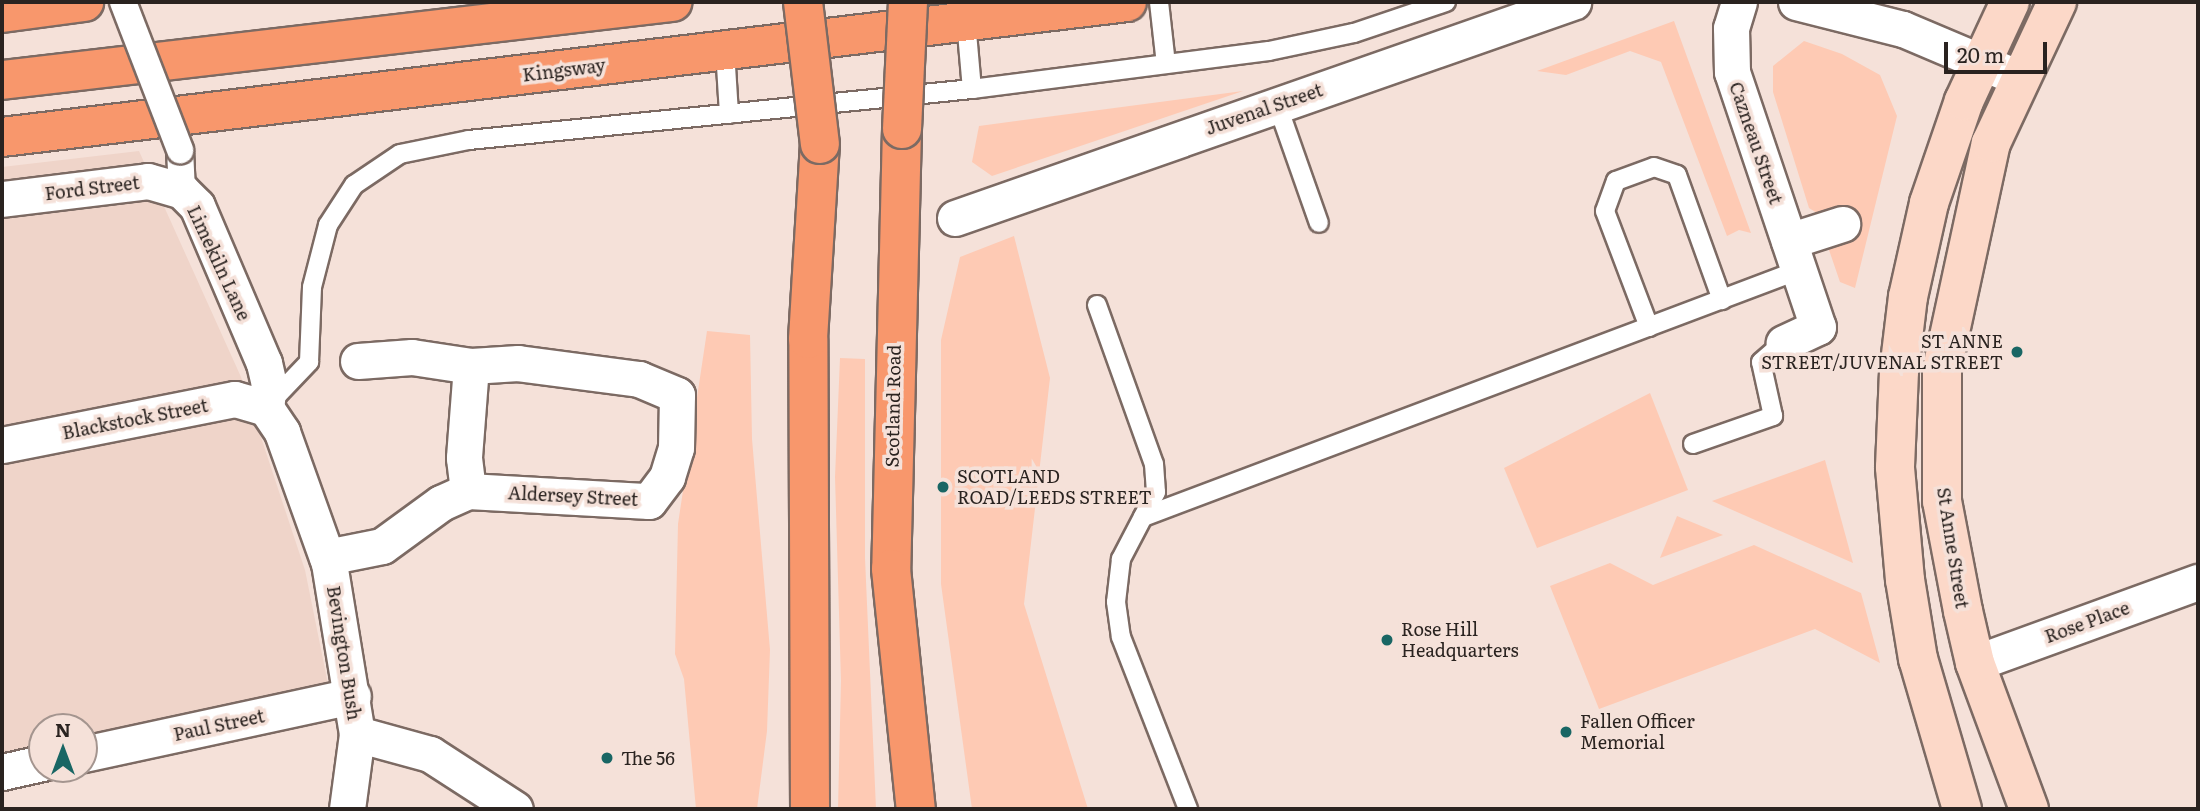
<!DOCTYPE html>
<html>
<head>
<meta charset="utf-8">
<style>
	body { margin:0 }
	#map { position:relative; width:2200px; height:811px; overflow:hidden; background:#f5e1d9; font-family:Literata,serif }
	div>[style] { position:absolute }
	.built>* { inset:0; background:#efd4c9 }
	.green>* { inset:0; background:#fecab4 }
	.roads { filter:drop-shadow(2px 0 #7c6a63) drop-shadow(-2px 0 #7c6a63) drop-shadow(0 2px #7c6a63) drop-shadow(0 -2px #7c6a63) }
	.service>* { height:18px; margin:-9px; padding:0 9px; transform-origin:9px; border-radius:9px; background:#fff }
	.pedestrian>* { height:26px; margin:-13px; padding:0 13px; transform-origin:13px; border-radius:13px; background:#fff }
	.minor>* { height:35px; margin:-17.5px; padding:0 17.5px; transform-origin:17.5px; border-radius:17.5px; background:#fff }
	.secondary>* { height:38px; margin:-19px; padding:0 19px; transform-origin:19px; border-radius:19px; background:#fcd8c8 }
	.trunk>* { height:38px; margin:-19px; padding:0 19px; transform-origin:19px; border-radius:19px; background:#f8976c }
	.bridges { filter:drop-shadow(2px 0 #7c6a63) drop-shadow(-2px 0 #7c6a63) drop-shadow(0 2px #7c6a63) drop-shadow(0 -2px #7c6a63) }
	.pedestrian-bridge>* { height:26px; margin:-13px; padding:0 13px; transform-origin:13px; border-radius:13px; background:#fff }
	.trunk-bridge>* { height:38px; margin:-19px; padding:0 19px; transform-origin:19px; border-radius:19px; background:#f8976c }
	.dots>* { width:19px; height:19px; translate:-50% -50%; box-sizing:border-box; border:4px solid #f5e1d9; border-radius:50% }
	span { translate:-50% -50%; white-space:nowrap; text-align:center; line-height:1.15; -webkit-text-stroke:7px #f5e1d9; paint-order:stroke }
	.street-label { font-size:18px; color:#2a2320 }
	.poi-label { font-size:18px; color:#2a2320 }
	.right { translate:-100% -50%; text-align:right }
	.left { translate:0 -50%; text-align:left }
	.frame { position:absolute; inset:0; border:4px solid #2a2320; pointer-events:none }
	.north { position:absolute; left:28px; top:713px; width:70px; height:70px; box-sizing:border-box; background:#f5e1d9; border:2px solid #a4958f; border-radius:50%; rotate:0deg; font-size:19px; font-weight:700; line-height:28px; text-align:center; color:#2a2320 }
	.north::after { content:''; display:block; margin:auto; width:24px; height:32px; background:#196664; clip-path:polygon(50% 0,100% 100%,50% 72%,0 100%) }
	.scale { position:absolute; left:1944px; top:42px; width:103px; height:32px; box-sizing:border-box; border:4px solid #2a2320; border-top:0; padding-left:9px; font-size:21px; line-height:24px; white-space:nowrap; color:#2a2320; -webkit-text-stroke:5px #f5e1d9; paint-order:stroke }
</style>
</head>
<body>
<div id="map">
	<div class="built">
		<div style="clip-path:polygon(139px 151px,241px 377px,305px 570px,330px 694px,84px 745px,84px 727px,42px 727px,42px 753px,2px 762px,2px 167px)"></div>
	</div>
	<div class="green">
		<div style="clip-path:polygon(1674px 21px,1751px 233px,1739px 230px,1727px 236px,1661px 62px,1630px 51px,1566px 75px,1537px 71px)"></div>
		<div style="clip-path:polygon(1804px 41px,1842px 54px,1880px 75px,1897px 116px,1855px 288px,1840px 282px,1828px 247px,1851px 239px,1841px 213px,1825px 218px,1809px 208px,1773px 92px,1773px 66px)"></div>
		<div style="clip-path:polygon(1243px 91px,992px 176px,972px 162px,979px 126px)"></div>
		<div style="clip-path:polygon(1014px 236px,1050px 378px,1024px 604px,1088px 809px,972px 809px,941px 584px,941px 340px,960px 257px)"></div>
		<div style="clip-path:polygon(707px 331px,750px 335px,752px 439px,770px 650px,767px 731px,757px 809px,696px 809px,684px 679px,675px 654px,678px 524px)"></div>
		<div style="clip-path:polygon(840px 358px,865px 359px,865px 558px,876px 809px,838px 809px,841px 681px,835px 477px)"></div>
		<div style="clip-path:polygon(1650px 393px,1688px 490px,1537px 548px,1504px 468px)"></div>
		<div style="clip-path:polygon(1825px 460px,1853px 563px,1712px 501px)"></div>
		<div style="clip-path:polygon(1677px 516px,1723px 535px,1660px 558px)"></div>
		<div style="clip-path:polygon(1754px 545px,1861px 593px,1880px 663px,1815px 629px,1599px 709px,1550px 586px,1610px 563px,1653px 585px)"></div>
	</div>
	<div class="roads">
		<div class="service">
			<div style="left:1159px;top:2px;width:62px;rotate:83.6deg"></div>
			<div style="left:966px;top:21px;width:68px;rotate:85deg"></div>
			<div style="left:725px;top:50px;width:64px;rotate:86.4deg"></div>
			<div style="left:1277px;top:104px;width:126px;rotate:70.6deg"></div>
			<div style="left:1097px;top:305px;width:169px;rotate:70.3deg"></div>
			<div style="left:1154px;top:464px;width:28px;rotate:86deg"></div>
			<div style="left:1156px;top:492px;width:76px;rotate:117.6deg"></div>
			<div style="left:1121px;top:559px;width:43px;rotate:96.6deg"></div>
			<div style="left:1116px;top:602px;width:35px;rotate:82deg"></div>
			<div style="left:1121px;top:637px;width:185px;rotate:68.7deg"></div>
			<div style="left:1649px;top:327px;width:124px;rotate:-110.8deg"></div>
			<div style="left:1605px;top:211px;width:32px;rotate:-70deg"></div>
			<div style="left:1616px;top:181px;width:40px;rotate:-20.2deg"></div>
			<div style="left:1654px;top:167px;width:24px;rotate:19deg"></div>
			<div style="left:1677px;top:175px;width:133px;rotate:70.2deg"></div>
			<div style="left:270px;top:403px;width:57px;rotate:-46.4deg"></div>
			<div style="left:309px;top:362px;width:75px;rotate:-87.7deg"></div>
			<div style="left:312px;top:287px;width:64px;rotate:-75.5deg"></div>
			<div style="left:328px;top:225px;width:48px;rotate:-57deg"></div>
			<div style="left:354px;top:185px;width:55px;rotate:-34deg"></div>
			<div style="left:400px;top:154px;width:70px;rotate:-11.5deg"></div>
			<div style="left:469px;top:140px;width:506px;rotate:-5.79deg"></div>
			<div style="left:972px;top:89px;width:299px;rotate:-7.3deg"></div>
			<div style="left:1269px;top:51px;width:87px;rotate:-12deg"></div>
			<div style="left:1354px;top:33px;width:97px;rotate:-18.6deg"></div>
			<div style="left:1693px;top:444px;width:85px;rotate:-19.3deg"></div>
			<div style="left:1773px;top:416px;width:55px;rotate:-102.5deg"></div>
			<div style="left:1761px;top:362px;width:29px;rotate:-41deg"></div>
			<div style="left:1143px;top:517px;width:701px;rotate:-20.63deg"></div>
		</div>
		<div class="pedestrian">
			<div style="left:180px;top:150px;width:41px;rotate:87.2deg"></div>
		</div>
		<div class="minor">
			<div style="left:1739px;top:2px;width:27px;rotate:107deg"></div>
			<div style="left:1731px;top:28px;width:44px;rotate:88.7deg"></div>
			<div style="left:1732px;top:72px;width:269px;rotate:71.4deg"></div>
			<div style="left:1818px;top:327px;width:38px;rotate:155deg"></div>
			<div style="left:1796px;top:2px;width:110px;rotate:14.2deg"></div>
			<div style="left:1903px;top:29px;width:126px;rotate:22.9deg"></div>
			<div style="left:2px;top:199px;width:147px;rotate:-7deg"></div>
			<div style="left:148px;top:181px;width:35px;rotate:16deg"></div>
			<div style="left:182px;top:191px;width:21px;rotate:45deg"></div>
			<div style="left:197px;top:206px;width:171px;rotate:66.9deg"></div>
			<div style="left:264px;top:363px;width:22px;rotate:77deg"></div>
			<div style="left:269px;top:384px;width:24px;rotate:97deg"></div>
			<div style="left:955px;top:218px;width:655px;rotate:-19.27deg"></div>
			<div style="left:1789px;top:241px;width:56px;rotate:-17.8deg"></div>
			<div style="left:358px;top:361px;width:54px;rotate:-4.2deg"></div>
			<div style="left:412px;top:357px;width:60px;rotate:8.7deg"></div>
			<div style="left:2px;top:445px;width:237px;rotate:-11.2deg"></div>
			<div style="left:235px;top:399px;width:32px;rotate:16deg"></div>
			<div style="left:266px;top:408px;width:29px;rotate:56deg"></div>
			<div style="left:282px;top:432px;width:139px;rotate:70.3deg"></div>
			<div style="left:329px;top:563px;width:173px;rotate:80.7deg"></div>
			<div style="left:357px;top:734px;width:76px;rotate:97.6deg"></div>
			<div style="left:327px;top:557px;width:56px;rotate:-11.3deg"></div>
			<div style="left:382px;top:546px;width:73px;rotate:-36.1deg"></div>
			<div style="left:441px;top:503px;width:30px;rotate:-24deg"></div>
			<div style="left:468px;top:491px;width:181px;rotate:3.2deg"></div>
			<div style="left:649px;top:501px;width:30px;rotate:-53deg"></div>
			<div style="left:667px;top:477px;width:30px;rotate:-73deg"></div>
			<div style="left:676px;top:448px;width:53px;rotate:-88.9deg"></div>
			<div style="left:677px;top:395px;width:41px;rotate:-157.2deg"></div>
			<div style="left:639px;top:379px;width:122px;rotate:-172.5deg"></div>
			<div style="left:518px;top:363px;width:47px;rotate:176.3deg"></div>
			<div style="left:471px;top:366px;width:92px;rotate:94.4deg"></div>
			<div style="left:464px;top:458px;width:33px;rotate:83deg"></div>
			<div style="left:1975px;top:663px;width:237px;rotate:-20deg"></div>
			<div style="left:357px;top:734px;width:76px;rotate:15.3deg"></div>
			<div style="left:430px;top:754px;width:101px;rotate:32.9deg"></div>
			<div style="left:84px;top:754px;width:275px;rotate:-12.2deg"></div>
			<div style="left:2px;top:772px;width:41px;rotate:-12.7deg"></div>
		</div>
		<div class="secondary">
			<div style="left:1962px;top:809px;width:156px;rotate:-106.3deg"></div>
			<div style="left:1918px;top:659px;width:80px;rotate:-99.3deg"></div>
			<div style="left:1905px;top:580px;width:113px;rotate:-95.1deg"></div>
			<div style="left:1895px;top:467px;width:96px;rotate:-87.6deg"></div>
			<div style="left:1899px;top:371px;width:75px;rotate:-83.1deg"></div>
			<div style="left:1908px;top:297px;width:96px;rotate:-77.4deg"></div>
			<div style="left:1929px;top:203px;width:108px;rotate:-71.1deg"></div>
			<div style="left:1964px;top:101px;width:109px;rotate:-65.1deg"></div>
			<div style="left:2029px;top:809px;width:156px;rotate:-110.3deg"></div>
			<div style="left:1975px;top:663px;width:53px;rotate:-103deg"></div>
			<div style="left:1963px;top:611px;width:112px;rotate:-100.8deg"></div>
			<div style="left:1942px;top:501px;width:132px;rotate:-90deg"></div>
			<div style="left:1942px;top:369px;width:231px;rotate:-77.8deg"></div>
			<div style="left:1991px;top:143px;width:156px;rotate:-64.9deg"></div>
		</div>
		<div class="trunk">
			<div style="left:2px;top:13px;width:83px;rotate:-7.6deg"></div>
			<div style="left:2px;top:80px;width:675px;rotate:-6.64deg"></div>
			<div style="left:902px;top:129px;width:440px;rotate:91.4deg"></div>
			<div style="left:891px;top:569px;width:241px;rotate:84.1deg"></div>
			<div style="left:2px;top:137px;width:1133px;rotate:-6.84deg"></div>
			<div style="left:810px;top:809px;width:470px;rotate:-90.2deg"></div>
			<div style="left:808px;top:339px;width:195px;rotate:-86.5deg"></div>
		</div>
	</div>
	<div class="bridges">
		<div class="pedestrian-bridge">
			<div style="left:123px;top:2px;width:159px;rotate:68.9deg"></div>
		</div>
		<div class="trunk-bridge">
			<div style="left:803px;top:2px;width:143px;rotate:83.2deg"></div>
			<div style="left:902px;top:129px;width:127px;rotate:-87.3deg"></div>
		</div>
	</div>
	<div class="dots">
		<div style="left:2017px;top:352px;background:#196664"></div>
		<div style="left:943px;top:487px;background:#196664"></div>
		<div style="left:1387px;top:640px;background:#196664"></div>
		<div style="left:1566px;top:732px;background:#196664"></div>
		<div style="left:607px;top:758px;background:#196664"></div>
	</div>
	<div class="street-label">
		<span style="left:564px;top:70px;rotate:-7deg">Kingsway</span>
		<span style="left:1264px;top:109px;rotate:-19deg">Juvenal Street</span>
		<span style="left:1756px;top:143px;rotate:71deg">Cazneau Street</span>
		<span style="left:92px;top:188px;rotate:-7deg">Ford Street</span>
		<span style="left:219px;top:263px;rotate:65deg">Limekiln Lane</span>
		<span style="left:893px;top:406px;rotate:-89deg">Scotland Road</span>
		<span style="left:135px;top:419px;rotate:-11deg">Blackstock Street</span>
		<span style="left:573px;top:496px;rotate:3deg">Aldersey Street</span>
		<span style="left:1953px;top:548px;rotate:81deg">St Anne Street</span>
		<span style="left:2087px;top:622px;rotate:-20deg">Rose Place</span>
		<span style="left:344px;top:653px;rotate:81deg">Bevington Bush</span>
		<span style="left:219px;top:725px;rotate:-12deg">Paul Street</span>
	</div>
	<div class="poi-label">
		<span class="right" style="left:2003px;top:352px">ST ANNE<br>STREET/JUVENAL STREET</span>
		<span class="left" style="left:957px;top:487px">SCOTLAND<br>ROAD/LEEDS STREET</span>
		<span class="left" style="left:1401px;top:640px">Rose Hill<br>Headquarters</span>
		<span class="left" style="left:1580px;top:732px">Fallen Officer<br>Memorial</span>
		<span class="left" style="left:621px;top:758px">The 56</span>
	</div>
	<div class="frame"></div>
	<div class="north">N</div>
	<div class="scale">20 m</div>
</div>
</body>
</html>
